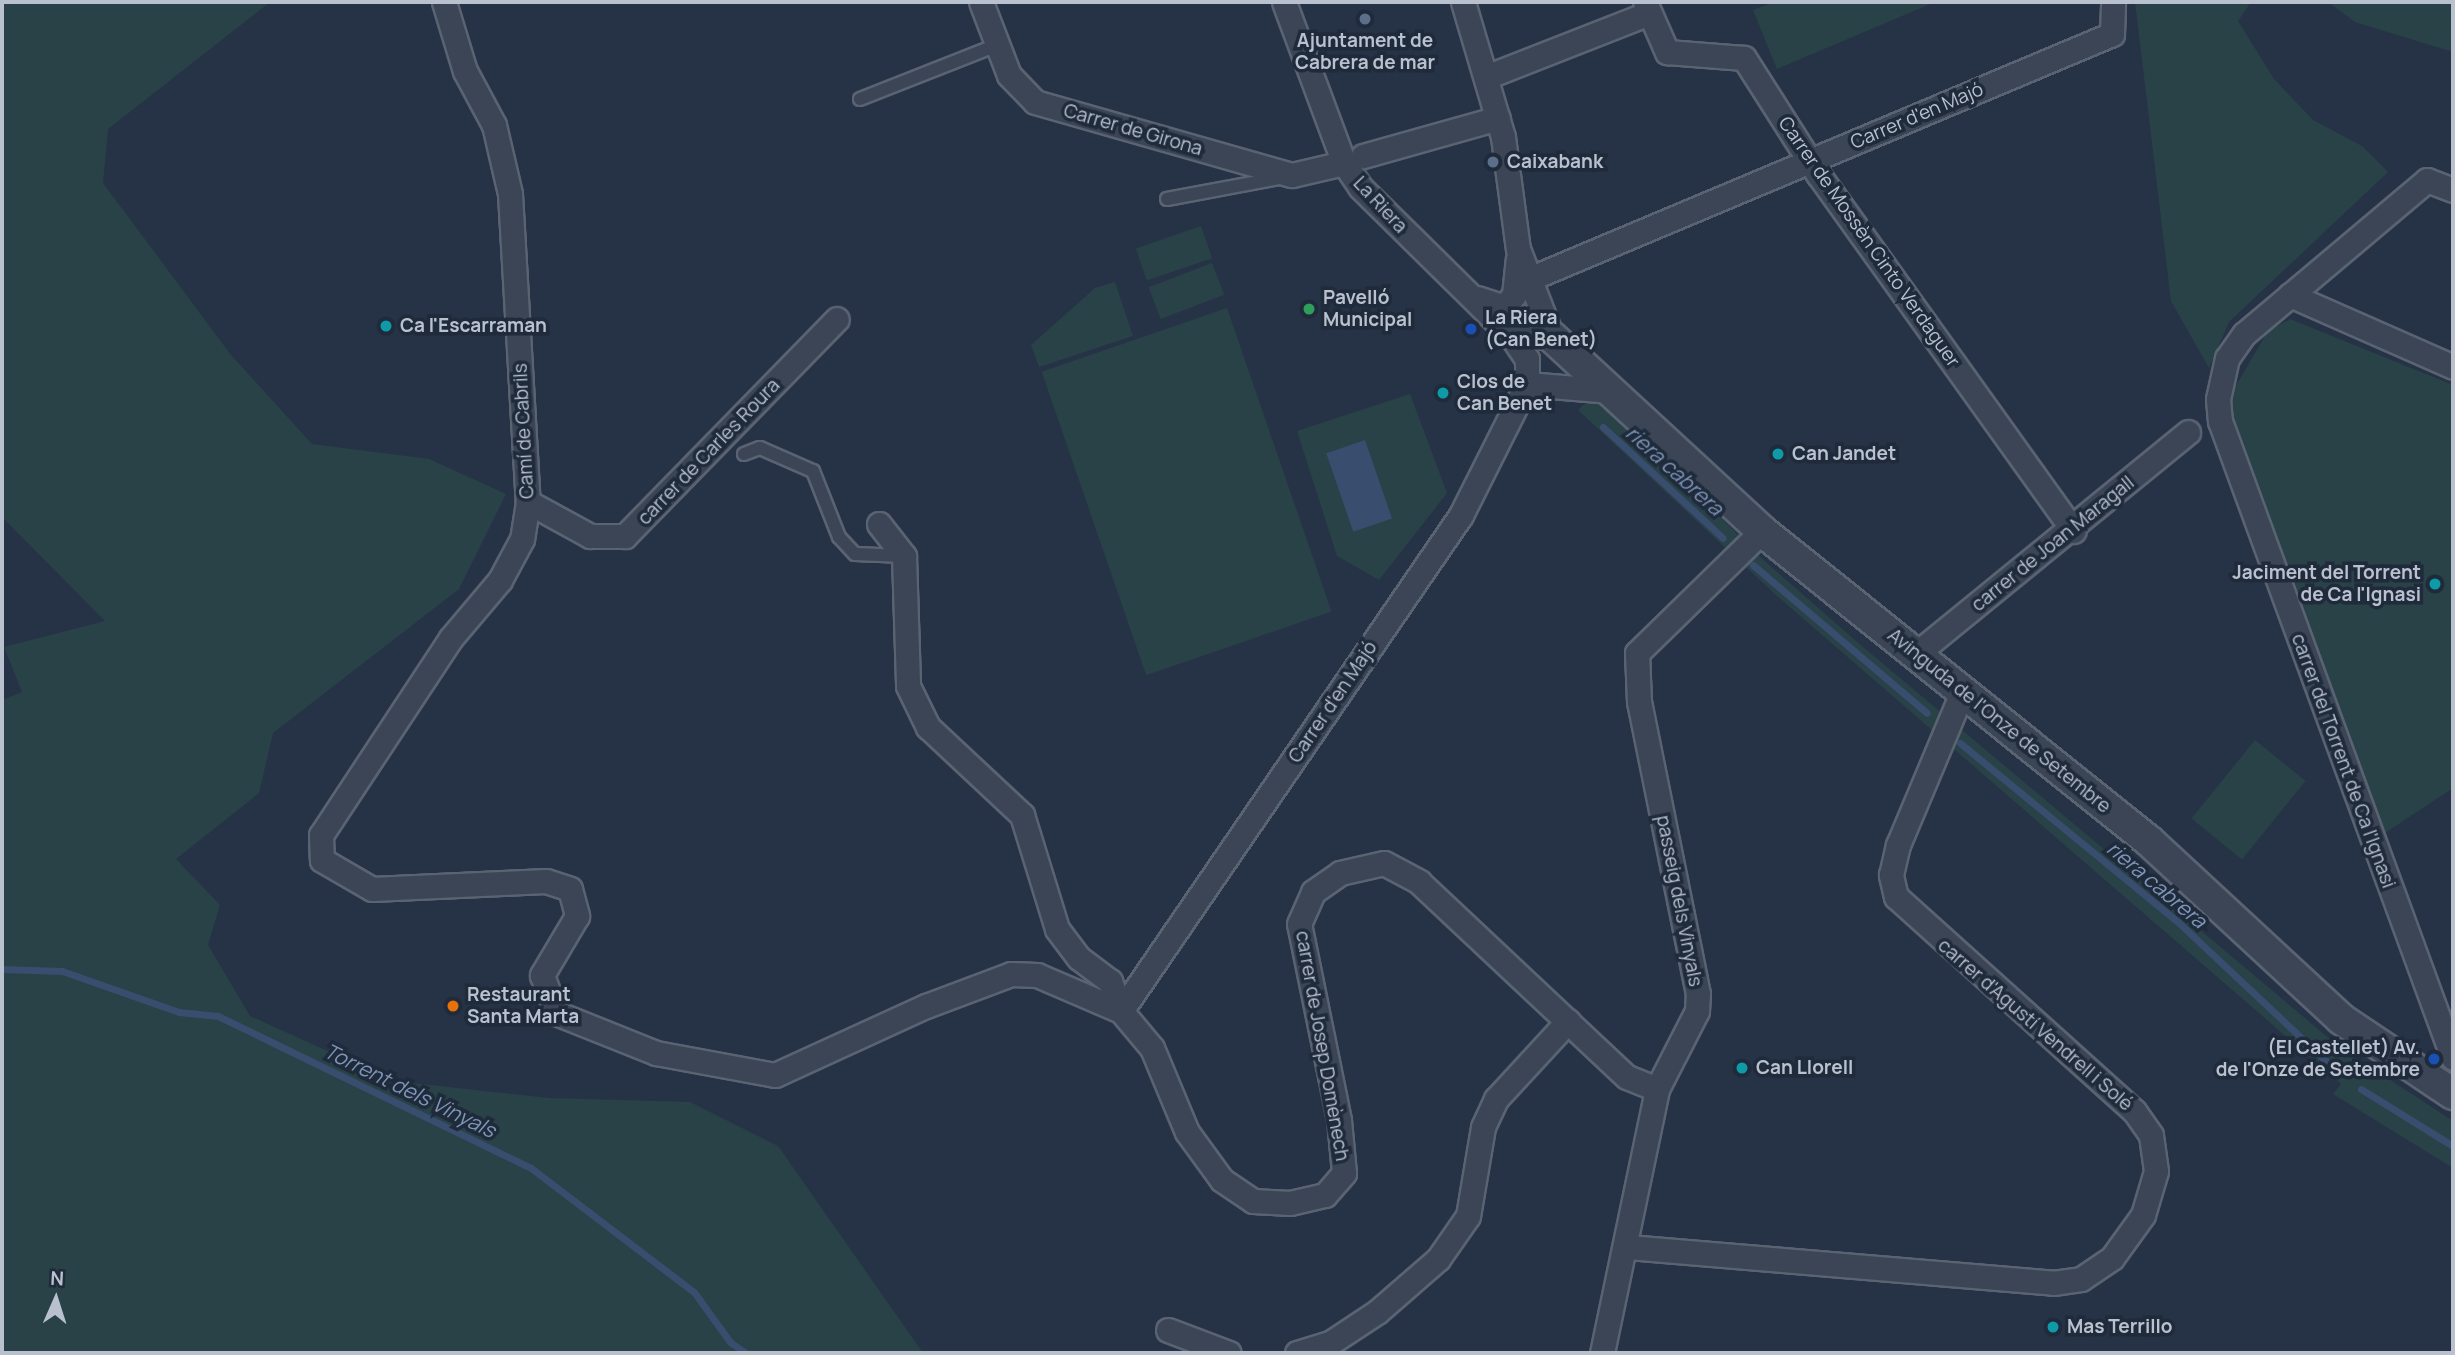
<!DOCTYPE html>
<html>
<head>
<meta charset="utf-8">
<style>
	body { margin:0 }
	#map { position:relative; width:2455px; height:1355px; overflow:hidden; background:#263346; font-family:Manrope,sans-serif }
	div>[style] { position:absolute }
	.green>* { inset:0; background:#284247; transform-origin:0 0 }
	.water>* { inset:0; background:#394d6e; transform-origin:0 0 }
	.stream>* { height:7px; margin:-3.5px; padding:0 3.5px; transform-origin:3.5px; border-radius:3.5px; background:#394d6e }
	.roads { filter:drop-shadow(2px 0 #5a6372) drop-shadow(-2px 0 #5a6372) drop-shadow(0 2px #5a6372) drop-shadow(0 -2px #5a6372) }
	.service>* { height:12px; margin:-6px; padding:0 6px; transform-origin:6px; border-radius:6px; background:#3b4555 }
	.minor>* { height:23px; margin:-11.5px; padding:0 11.5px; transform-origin:11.5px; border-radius:11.5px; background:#3b4555 }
	.tertiary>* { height:30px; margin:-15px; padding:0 15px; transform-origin:15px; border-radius:15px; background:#3b4555 }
	.dots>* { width:19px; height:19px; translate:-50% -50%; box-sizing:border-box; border:4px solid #1f2a3b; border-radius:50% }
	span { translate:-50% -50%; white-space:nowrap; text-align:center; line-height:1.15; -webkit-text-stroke:7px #1f2a3b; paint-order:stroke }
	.poi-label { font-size:19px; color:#b9c0ce; font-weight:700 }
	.left { translate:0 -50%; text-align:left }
	.right { translate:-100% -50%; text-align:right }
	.street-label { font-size:19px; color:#b9c0ce }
	.water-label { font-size:21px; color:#7e95b7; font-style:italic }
	.frame { position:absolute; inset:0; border:4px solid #b9c0ce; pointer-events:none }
	.north { position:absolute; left:21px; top:1264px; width:70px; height:70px; -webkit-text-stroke:5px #1f2a3b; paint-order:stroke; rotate:3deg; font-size:19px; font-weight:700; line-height:28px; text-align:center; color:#b9c0ce }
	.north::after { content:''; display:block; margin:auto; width:24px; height:32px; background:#b9c0ce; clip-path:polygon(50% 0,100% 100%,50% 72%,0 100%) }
</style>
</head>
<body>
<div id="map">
	<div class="green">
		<div style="clip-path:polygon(2px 2px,270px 2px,108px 129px,103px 183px,231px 355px,312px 444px,429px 459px,506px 494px,459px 589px,273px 733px,259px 793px,176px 859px,220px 905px,208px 945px,250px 1016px,394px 1081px,549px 1098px,690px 1102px,778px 1146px,923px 1353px,2px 1353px,2px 700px,22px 692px,4px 647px,105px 621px,2px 517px)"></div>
		<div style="clip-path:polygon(1774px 2px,1935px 2px,1777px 69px,1753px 10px)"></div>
		<div style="clip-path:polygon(2135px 2px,2251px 2px,2238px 21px,2274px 79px,2313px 120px,2362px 146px,2388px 172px,2229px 322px,2209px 368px,2171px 301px)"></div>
		<div style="clip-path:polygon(2328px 2px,2453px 2px,2453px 52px,2355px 22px)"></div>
		<div style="left:1201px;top:226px;width:34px;height:69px;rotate:71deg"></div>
		<div style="left:1212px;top:263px;width:34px;height:68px;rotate:69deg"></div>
		<div style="clip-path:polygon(1115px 282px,1133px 336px,1039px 367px,1031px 345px,1095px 288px)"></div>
		<div style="left:1227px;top:308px;width:321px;height:196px;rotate:71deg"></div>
		<div style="clip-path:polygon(2290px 319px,2453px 385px,2453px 788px,2382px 835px,2227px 401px,2268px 331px)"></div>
		<div style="clip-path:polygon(1597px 392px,1759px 556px,1856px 641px,2337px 1045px,2453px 1121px,2453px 1168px,2333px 1094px,2341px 1084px,1777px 596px,1578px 410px)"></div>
		<div style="clip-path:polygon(1410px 394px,1447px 493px,1379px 580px,1337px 556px,1297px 431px)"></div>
		<div style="left:2255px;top:740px;width:65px;height:101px;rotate:39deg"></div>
	</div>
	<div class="water">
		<div style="left:1365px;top:440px;width:83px;height:41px;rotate:71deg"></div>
	</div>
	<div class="stream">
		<div style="left:1603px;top:427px;width:163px;rotate:42.8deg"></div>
		<div style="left:1753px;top:565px;width:228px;rotate:40.4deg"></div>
		<div style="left:1960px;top:743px;width:282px;rotate:39.4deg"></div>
		<div style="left:2178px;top:922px;width:202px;rotate:43.2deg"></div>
		<div style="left:2px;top:969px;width:60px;rotate:1.9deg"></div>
		<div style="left:62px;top:971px;width:124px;rotate:19.3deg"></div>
		<div style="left:179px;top:1012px;width:39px;rotate:6deg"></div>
		<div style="left:218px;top:1016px;width:348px;rotate:25.9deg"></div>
		<div style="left:531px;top:1168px;width:205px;rotate:37.3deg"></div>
		<div style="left:694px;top:1292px;width:62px;rotate:54.2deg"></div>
		<div style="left:730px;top:1342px;width:19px;rotate:35deg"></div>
		<div style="left:2361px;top:1089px;width:108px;rotate:31.8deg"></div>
	</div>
	<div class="roads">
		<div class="service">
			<div style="left:860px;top:99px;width:147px;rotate:-21.5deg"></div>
			<div style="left:1167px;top:199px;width:119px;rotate:-10.6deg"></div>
			<div style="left:744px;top:454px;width:17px;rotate:-21deg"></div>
			<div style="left:760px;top:448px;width:58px;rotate:23.5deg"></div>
			<div style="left:813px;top:471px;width:71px;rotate:68.5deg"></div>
			<div style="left:839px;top:537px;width:23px;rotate:47deg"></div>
			<div style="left:855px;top:554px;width:49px;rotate:2.3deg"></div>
		</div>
		<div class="minor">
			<div style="left:444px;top:2px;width:72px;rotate:73.1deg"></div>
			<div style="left:465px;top:71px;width:61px;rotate:61.8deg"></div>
			<div style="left:494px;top:125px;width:71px;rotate:76.9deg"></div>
			<div style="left:510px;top:194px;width:309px;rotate:86.7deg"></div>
			<div style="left:528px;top:502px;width:37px;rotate:99deg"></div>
			<div style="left:522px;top:539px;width:47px;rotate:118.2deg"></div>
			<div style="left:500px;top:580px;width:76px;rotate:130.2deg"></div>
			<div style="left:451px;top:638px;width:236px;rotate:123.4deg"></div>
			<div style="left:321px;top:835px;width:25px;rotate:88deg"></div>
			<div style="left:322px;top:860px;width:58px;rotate:30.1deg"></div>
			<div style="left:372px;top:889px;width:174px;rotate:-2.6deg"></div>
			<div style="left:546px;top:881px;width:25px;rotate:18deg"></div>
			<div style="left:570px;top:889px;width:28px;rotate:75deg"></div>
			<div style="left:577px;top:916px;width:69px;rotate:120.7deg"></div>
			<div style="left:542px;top:975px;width:40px;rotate:69.8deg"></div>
			<div style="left:556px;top:1013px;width:108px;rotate:21.8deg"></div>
			<div style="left:656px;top:1053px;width:121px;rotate:10.5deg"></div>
			<div style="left:775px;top:1075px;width:166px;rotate:-24.6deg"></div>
			<div style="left:926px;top:1006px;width:91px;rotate:-20.6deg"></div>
			<div style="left:1011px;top:974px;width:26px;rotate:2deg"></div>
			<div style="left:1037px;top:975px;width:91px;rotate:23.2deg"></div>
			<div style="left:1121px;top:1011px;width:48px;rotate:50deg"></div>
			<div style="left:1152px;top:1048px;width:91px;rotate:67.4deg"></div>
			<div style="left:1187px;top:1132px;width:59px;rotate:53.9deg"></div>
			<div style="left:1222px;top:1180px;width:37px;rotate:34deg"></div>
			<div style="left:1253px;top:1201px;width:37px;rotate:3deg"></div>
			<div style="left:1290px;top:1203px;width:36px;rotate:-13deg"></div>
			<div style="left:1325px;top:1195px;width:29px;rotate:-49deg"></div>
			<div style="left:1344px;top:1173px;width:53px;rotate:-95.4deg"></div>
			<div style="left:1339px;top:1120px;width:200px;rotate:-101.5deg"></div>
			<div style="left:1299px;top:924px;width:35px;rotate:-66deg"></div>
			<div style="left:1313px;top:892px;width:33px;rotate:-35deg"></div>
			<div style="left:1340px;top:873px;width:45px;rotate:-12.8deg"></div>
			<div style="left:1384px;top:863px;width:40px;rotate:28deg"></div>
			<div style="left:1419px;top:882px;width:285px;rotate:43.2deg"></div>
			<div style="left:1627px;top:1077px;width:32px;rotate:22deg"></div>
			<div style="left:981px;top:2px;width:78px;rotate:69deg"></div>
			<div style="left:1009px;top:75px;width:37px;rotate:46deg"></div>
			<div style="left:1035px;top:102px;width:267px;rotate:15.9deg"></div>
			<div style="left:1292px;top:175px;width:53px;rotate:-13deg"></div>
			<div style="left:1284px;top:2px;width:172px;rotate:69.6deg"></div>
			<div style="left:1344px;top:163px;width:29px;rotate:56deg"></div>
			<div style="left:1360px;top:187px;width:214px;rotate:44.6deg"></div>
			<div style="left:1512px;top:337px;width:27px;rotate:56deg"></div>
			<div style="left:1527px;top:359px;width:25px;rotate:90deg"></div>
			<div style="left:1463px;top:2px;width:141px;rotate:73.5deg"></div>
			<div style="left:1503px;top:137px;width:113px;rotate:82.4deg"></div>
			<div style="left:1518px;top:249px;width:94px;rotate:68.9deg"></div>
			<div style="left:1552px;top:337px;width:40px;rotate:180deg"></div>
			<div style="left:1645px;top:2px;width:55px;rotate:66.3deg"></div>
			<div style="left:1667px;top:52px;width:77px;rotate:4.5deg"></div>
			<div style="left:1744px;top:58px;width:138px;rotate:57.5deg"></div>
			<div style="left:1818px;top:174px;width:439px;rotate:54.4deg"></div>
			<div style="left:1486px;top:77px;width:175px;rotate:-21.4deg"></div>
			<div style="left:1363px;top:156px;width:140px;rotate:-15.7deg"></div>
			<div style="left:2453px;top:190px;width:28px;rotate:-159deg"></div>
			<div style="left:2427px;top:180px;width:239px;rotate:139.9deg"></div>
			<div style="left:2244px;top:334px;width:29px;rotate:125deg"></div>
			<div style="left:2227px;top:358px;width:42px;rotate:102.4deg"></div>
			<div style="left:2218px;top:399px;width:22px;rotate:85deg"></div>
			<div style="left:2220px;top:421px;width:678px;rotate:69.91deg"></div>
			<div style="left:1529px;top:279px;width:632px;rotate:-22.79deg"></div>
			<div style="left:2112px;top:34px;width:32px;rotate:-88deg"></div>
			<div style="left:2290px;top:295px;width:178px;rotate:23.8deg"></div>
			<div style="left:1477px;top:298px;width:28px;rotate:18deg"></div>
			<div style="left:1504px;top:307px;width:16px;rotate:-50deg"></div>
			<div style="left:1514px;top:295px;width:36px;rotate:-84deg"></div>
			<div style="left:1527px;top:384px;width:84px;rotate:4.8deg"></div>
			<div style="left:528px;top:502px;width:71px;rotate:28.7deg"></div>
			<div style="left:590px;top:536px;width:35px"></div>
			<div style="left:625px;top:536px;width:303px;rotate:-45.7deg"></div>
			<div style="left:879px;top:524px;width:41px;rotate:52deg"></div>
			<div style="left:904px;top:556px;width:130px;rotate:88.2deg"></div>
			<div style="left:908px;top:686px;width:46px;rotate:64deg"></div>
			<div style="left:928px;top:727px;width:129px;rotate:43.1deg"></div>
			<div style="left:1022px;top:815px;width:119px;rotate:72.9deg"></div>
			<div style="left:1057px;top:929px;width:36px;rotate:53deg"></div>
			<div style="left:1079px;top:958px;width:39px;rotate:37deg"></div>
			<div style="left:1110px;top:981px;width:32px;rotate:70deg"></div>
			<div style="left:1916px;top:654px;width:351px;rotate:-39.2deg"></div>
			<div style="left:1121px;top:1011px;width:601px;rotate:-55.57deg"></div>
			<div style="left:1461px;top:515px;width:147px;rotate:-63.3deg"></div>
			<div style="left:1628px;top:1247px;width:427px;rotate:4.8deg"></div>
			<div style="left:2053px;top:1283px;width:28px;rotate:-8deg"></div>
			<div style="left:2081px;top:1279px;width:37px;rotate:-34deg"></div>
			<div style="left:2112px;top:1258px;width:53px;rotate:-54.2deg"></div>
			<div style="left:2143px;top:1215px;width:46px;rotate:-73.5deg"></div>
			<div style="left:2156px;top:1171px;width:36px;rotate:-98deg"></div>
			<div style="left:2151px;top:1135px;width:29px;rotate:-125deg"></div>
			<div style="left:2134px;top:1111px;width:320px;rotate:-138deg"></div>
			<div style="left:1896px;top:897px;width:23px;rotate:-103deg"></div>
			<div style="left:1891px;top:875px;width:31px;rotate:-77deg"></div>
			<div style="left:1898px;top:845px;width:168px;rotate:-67.2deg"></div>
			<div style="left:1168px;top:1330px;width:65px;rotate:20.7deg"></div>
			<div style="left:1297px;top:1353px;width:34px;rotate:-17deg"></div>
			<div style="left:1330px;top:1343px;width:56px;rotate:-33.4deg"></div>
			<div style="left:1377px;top:1312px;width:81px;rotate:-41deg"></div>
			<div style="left:1438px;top:1259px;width:52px;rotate:-55.1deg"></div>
			<div style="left:1468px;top:1216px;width:90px;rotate:-80.4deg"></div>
			<div style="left:1483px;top:1127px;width:31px;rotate:-65deg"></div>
			<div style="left:1496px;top:1099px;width:106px;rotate:-47.3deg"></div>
			<div style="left:1602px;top:1353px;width:270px;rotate:-78.2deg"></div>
			<div style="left:1657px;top:1089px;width:88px;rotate:-62.9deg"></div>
			<div style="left:1697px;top:1011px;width:17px;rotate:-87deg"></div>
			<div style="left:1698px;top:994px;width:298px;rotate:-101.4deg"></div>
			<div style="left:1639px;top:702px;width:49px;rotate:-92.3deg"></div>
			<div style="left:1637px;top:653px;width:175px;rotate:-44.3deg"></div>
		</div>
		<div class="tertiary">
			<div style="left:1552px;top:337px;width:286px;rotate:42.7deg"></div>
			<div style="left:1762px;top:531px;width:497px;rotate:38.7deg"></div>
			<div style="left:2150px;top:842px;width:260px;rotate:42.8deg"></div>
			<div style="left:2341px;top:1019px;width:135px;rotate:33.8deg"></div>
		</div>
	</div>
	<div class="dots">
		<div style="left:1365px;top:19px;background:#5c6f8a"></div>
		<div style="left:1493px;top:162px;background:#5c6f8a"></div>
		<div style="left:1309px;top:309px;background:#2e9e5b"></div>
		<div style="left:386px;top:326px;background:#0f9aa8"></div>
		<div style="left:1471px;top:329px;background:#1a4fb4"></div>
		<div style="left:1443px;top:393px;background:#0f9aa8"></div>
		<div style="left:1778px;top:454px;background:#0f9aa8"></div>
		<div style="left:2435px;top:584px;background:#0f9aa8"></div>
		<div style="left:453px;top:1006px;background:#e8710a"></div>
		<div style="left:2434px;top:1059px;background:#1a4fb4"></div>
		<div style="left:1742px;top:1068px;background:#0f9aa8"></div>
		<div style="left:2053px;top:1327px;background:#0f9aa8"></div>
	</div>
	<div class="poi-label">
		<span style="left:1365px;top:52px">Ajuntament de<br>Cabrera de mar</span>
		<span class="left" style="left:1507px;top:162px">Caixabank</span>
		<span class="left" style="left:1323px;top:309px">Pavelló<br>Municipal</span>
		<span class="left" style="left:1485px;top:329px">La Riera<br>(Can Benet)</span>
		<span class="left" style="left:400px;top:326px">Ca l'Escarraman</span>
		<span class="left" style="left:1457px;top:393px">Clos de<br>Can Benet</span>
		<span class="left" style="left:1792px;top:454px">Can Jandet</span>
		<span class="right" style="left:2421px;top:584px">Jaciment del Torrent<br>de Ca l'Ignasi</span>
		<span class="left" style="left:467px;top:1006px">Restaurant<br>Santa Marta</span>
		<span class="right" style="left:2420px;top:1059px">(El Castellet) Av.<br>de l'Onze de Setembre</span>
		<span class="left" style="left:1756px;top:1068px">Can Llorell</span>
		<span class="left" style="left:2067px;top:1327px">Mas Terrillo</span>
	</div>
	<div class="street-label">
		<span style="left:1917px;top:116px;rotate:-23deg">Carrer d'en Majó</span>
		<span style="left:1133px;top:130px;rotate:16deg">Carrer de Girona</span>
		<span style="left:1380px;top:205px;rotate:47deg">La Riera</span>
		<span style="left:1869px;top:242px;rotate:55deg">Carrer de Mossèn Cinto Verdaguer</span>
		<span style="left:524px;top:431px;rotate:-93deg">Camí de Cabrils</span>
		<span style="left:709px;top:452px;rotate:-46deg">carrer de Carles Roura</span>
		<span style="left:2053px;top:544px;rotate:-39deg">carrer de Joan Maragall</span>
		<span style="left:1333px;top:702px;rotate:-56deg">Carrer d'en Majó</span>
		<span style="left:1999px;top:721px;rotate:39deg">Avinguda de l'Onze de Setembre</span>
		<span style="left:2343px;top:761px;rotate:70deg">carrer del Torrent de Ca l'Ignasi</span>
		<span style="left:1679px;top:901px;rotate:79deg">passeig dels Vinyals</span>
		<span style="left:2035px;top:1025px;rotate:41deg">carrer d'Agustí Vendrell i Solé</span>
		<span style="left:1322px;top:1046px;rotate:80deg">carrer de Josep Domènech</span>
	</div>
	<div class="water-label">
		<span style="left:1675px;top:470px;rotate:42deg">riera cabrera</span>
		<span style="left:2157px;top:884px;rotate:40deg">riera cabrera</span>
		<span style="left:410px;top:1090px;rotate:26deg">Torrent dels Vinyals</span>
	</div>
	<div class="frame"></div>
	<div class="north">N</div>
</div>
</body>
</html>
